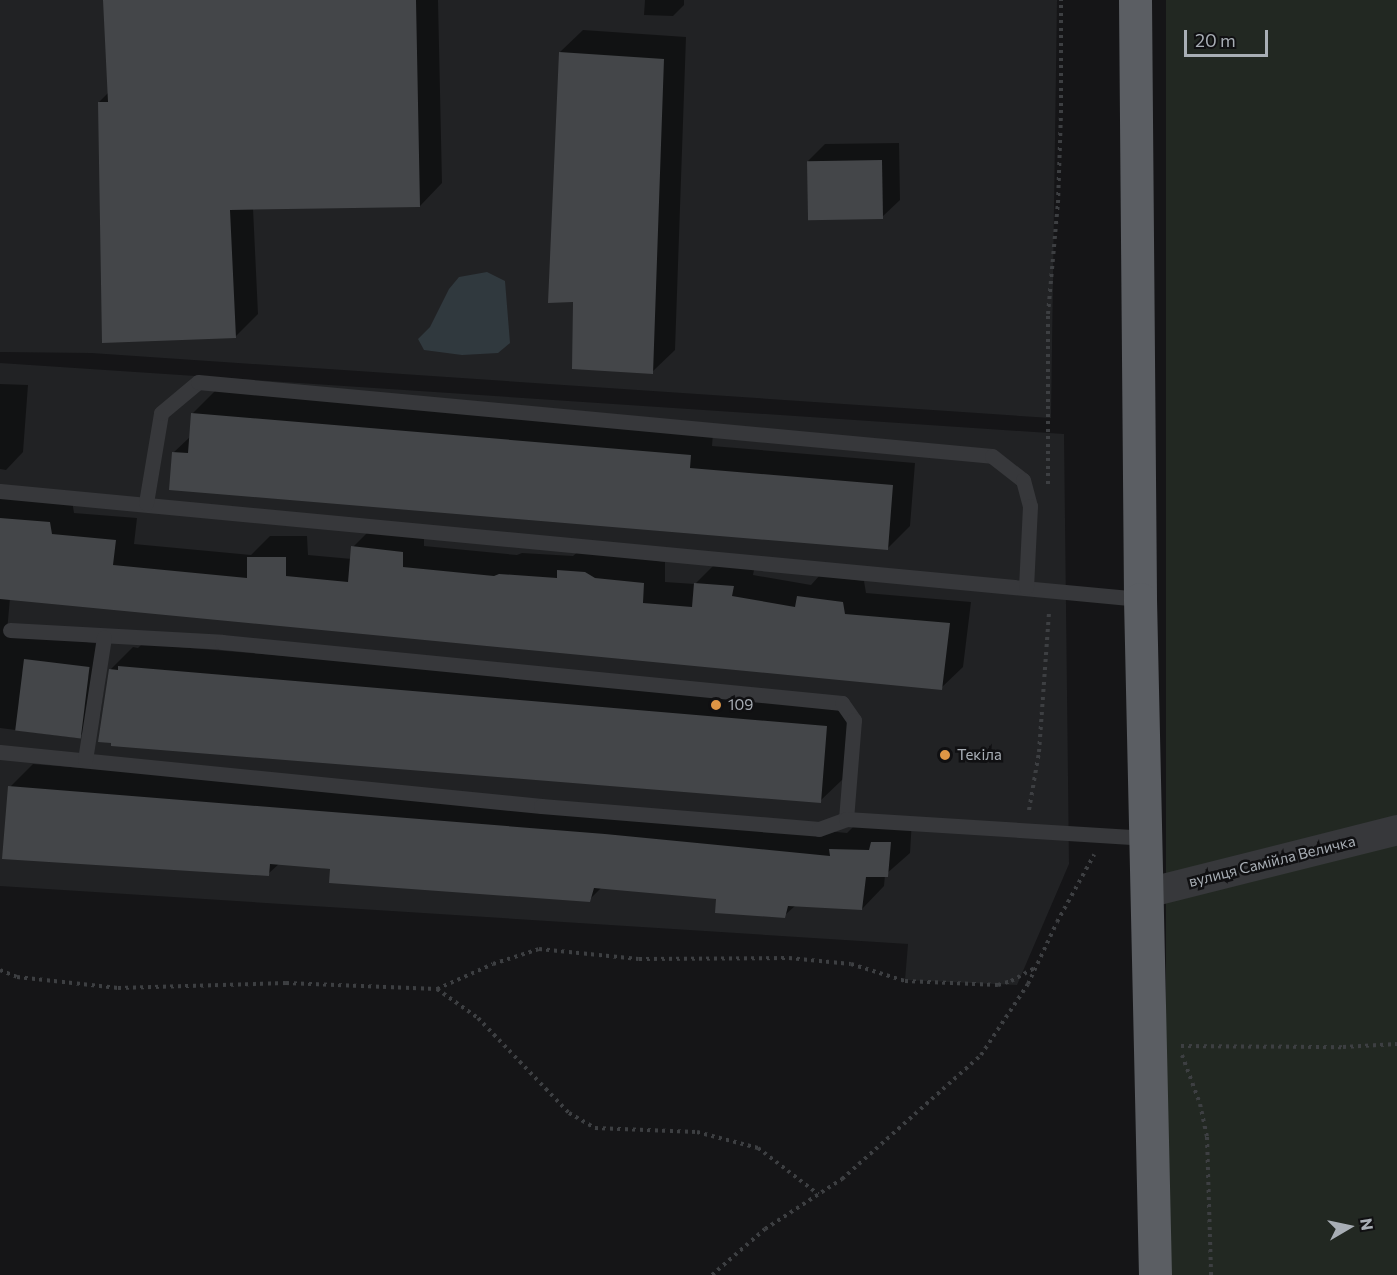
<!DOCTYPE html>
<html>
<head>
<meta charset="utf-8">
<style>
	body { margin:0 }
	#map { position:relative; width:1397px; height:1275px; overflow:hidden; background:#151517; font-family:Commissioner,sans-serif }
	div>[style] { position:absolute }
	.built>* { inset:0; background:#212224 }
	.green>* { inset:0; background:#222822; transform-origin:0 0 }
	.water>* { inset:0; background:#30393e }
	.shadow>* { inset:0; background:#0007 }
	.building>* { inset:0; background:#444649; transform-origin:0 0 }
	.path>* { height:4px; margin-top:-2px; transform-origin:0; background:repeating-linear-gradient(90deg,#3d3f42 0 3px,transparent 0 7.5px) }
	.service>* { height:15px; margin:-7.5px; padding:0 7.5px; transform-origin:7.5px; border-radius:7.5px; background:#37383b }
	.minor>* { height:30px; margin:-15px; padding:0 15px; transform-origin:15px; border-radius:15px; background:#37383b }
	.trunk>* { height:33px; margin:-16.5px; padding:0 16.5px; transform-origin:16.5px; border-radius:16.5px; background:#5b5e63 }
	.dots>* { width:16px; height:16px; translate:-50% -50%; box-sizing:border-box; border:3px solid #101012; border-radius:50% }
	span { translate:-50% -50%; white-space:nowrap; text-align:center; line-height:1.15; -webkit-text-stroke:5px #101012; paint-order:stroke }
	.poi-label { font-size:15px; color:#a8aeb5 }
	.left { translate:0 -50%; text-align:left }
	.street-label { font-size:15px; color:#a8aeb5 }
	.north { position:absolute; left:1319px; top:1197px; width:60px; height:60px; -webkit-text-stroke:4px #101012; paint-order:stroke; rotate:81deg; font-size:16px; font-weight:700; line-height:24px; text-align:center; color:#a8aeb5 }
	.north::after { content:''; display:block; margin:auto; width:21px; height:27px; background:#a8aeb5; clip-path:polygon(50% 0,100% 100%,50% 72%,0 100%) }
	.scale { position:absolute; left:1184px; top:30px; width:84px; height:27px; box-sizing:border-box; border:3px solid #a8aeb5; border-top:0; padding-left:8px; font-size:18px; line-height:21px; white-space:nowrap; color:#a8aeb5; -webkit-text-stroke:4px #101012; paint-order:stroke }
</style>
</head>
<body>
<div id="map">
	<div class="built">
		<div style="clip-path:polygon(0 0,1057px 0,1051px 418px,91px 353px,0 352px)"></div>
		<div style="clip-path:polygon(0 363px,1064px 434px,1069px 864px,1017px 985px,905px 980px,908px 944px,0 886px)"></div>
	</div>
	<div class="green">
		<div style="left:1166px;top:0;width:231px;height:1275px"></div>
	</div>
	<div class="water">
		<div style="clip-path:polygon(487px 272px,505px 281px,510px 343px,498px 353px,462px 355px,424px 350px,418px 339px,430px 327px,449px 289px,459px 277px)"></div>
	</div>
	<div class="shadow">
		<div style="clip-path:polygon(104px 0,438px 0,442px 183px,420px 206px,253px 208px,258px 314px,235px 337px,99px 102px,109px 92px)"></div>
		<div style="clip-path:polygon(645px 0,684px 0,684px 5px,673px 16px,644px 15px)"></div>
		<div style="clip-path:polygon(583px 30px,686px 37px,675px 350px,652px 372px,574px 301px,560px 52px)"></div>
		<div style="clip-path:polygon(899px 143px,900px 200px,882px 217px,808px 161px,825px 144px)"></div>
		<div style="clip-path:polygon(0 384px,28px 385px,23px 452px,6px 470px,0 469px)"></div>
		<div style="clip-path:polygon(215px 391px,713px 433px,712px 446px,915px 463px,910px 526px,887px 549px,173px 453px,191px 436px,192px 414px)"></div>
		<div style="clip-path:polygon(0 495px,72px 500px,74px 513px,137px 518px,134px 544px,251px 555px,270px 536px,307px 536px,308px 555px,352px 559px,353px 547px,375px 525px,424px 531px,424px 546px,517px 555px,522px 553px,573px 556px,581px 549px,665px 562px,665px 582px,695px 584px,717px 562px,755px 565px,753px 575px,811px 585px,820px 575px,864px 581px,866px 593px,971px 602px,963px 667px,941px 688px,10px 598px,7px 632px,110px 645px,100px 716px,78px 738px,0 728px)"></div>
		<div style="clip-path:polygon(142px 644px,849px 703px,843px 779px,820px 801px,110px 670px,133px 647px,138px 648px)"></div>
		<div style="clip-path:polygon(33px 764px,628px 812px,847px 833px,853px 827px,912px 820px,910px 853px,885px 875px,884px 886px,862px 909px,796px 905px,784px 916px,718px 898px,602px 887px,589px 900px,280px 863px,268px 874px,10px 787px)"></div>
	</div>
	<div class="building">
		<div style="clip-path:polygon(103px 0,416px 0,420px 207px,230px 210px,236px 338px,102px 343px,98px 102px,108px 102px)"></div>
		<div style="clip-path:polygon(559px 52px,664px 59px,653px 374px,572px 369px,573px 302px,548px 303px)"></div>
		<div style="left:882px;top:160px;width:59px;height:75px;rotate:89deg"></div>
		<div style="clip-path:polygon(191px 413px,691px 455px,690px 468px,893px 485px,888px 550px,169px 490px,172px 452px,188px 453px)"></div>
		<div style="clip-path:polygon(0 518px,50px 522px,52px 534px,116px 540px,113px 565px,247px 578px,247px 557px,286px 557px,286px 576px,348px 582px,351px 546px,403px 552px,403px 567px,494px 576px,499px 574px,557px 578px,557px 570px,585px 572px,595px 578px,644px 583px,643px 603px,692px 607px,694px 583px,734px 586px,732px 596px,795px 607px,797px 596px,843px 602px,845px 614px,950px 623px,942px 690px,0 599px)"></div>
		<div style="left:24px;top:659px;width:66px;height:72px;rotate:7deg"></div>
		<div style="clip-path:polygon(118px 666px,827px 726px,821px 803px,111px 746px,111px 743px,98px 742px,109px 669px,118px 670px)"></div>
		<div style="clip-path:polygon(8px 786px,605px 834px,830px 856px,829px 849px,869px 850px,871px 842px,891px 842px,888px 877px,866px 877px,862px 910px,788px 906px,785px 918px,715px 913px,716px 899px,594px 888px,590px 902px,329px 883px,330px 869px,270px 864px,269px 876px,2px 859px)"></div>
	</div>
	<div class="path">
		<div style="left:1048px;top:484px;width:170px;rotate:-90deg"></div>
		<div style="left:1048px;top:314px;width:111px;rotate:-84.9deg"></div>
		<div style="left:1058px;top:203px;width:90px;rotate:-88.1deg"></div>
		<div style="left:1061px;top:113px;width:113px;rotate:-90deg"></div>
		<div style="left:1029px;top:810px;width:59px;rotate:-80.2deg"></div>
		<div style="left:1039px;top:752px;width:140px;rotate:-85.9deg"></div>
		<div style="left:0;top:970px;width:18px;rotate:22deg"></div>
		<div style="left:17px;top:977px;width:102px;rotate:6.2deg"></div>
		<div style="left:118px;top:988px;width:168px;rotate:-1.7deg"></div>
		<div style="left:286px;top:983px;width:151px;rotate:2.3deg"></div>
		<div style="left:437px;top:989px;width:50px;rotate:35.3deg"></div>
		<div style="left:478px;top:1018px;width:132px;rotate:46.2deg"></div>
		<div style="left:569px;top:1113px;width:30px;rotate:30deg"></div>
		<div style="left:595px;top:1128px;width:102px;rotate:2.2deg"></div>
		<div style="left:697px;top:1132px;width:63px;rotate:14.7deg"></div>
		<div style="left:758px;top:1148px;width:76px;rotate:37.5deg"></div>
		<div style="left:437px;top:989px;width:61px;rotate:-24.1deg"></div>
		<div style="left:493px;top:964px;width:48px;rotate:-18.1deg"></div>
		<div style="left:539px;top:949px;width:100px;rotate:5.7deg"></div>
		<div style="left:639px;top:959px;width:150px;rotate:-0.4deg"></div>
		<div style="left:789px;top:958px;width:62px;rotate:5.5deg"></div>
		<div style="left:851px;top:964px;width:57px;rotate:17.5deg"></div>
		<div style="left:905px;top:981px;width:93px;rotate:2.5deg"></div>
		<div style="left:998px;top:985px;width:14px;rotate:-17deg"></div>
		<div style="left:1011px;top:981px;width:29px;rotate:-29deg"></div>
		<div style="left:1181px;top:1046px;width:162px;rotate:0.4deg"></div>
		<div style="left:1343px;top:1047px;width:54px;rotate:-3.2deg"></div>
		<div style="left:1182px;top:1055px;width:52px;rotate:69.8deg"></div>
		<div style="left:1200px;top:1104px;width:34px;rotate:78deg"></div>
		<div style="left:1207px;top:1137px;width:138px;rotate:88.3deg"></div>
		<div style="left:712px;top:1275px;width:70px;rotate:-41deg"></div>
		<div style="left:765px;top:1229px;width:92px;rotate:-33deg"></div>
		<div style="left:842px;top:1179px;width:186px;rotate:-41.7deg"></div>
		<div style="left:981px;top:1055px;width:85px;rotate:-56.5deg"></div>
		<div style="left:1028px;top:984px;width:68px;rotate:-64.9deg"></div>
		<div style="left:1057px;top:922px;width:77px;rotate:-61.1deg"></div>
	</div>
	<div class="service">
		<div style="left:0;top:491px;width:1145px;rotate:5.41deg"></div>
		<div style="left:146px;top:503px;width:91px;rotate:-80.5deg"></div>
		<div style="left:161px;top:413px;width:48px;rotate:-40deg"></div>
		<div style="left:198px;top:382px;width:797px;rotate:5.32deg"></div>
		<div style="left:992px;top:456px;width:39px;rotate:38deg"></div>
		<div style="left:1023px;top:480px;width:27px;rotate:75deg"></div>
		<div style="left:1030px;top:506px;width:81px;rotate:92.8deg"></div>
		<div style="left:10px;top:630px;width:212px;rotate:3.2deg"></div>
		<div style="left:222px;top:642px;width:623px;rotate:5.62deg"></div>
		<div style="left:842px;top:703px;width:21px;rotate:55deg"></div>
		<div style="left:854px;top:720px;width:99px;rotate:94.6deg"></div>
		<div style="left:0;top:752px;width:544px;rotate:5.7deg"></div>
		<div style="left:541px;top:806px;width:279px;rotate:4.7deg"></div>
		<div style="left:819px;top:829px;width:29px;rotate:-20deg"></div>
		<div style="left:846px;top:819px;width:302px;rotate:3.6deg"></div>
		<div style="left:85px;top:760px;width:124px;rotate:-81.2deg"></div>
	</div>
	<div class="minor">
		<div style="left:1147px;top:893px;width:258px;rotate:-14.1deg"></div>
	</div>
	<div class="trunk">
		<div style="left:1135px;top:0;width:599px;rotate:89.52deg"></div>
		<div style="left:1140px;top:599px;width:676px;rotate:88.73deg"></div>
	</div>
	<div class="dots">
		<div style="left:716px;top:705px;background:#de9645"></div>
		<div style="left:945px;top:755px;background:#de9645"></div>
	</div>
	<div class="poi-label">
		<span class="left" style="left:728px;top:705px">109</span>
		<span class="left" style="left:957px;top:755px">Текіла</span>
	</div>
	<div class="street-label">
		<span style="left:1272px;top:861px;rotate:-14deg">вулиця Самійла Величка</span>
	</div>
	<div class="north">N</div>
	<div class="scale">20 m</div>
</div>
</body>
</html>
